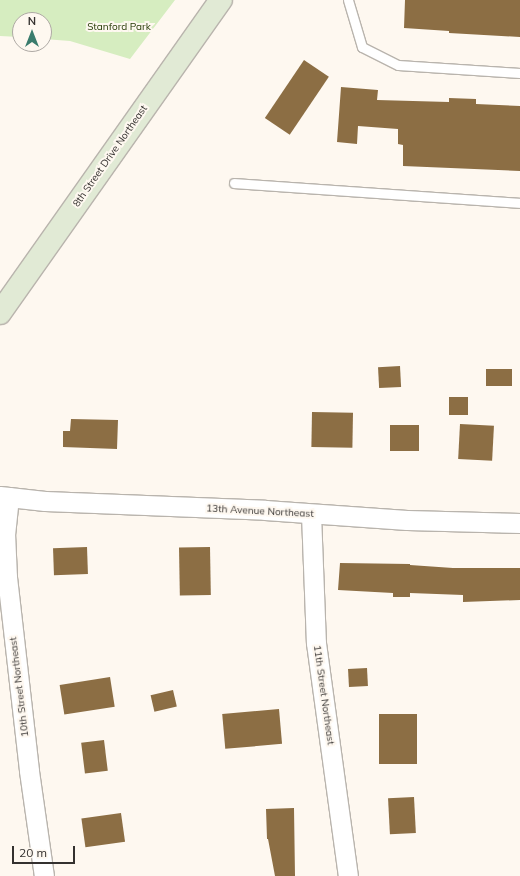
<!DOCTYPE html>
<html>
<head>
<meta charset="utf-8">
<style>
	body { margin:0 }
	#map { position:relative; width:520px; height:876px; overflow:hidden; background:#fef8f0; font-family:Mulish,sans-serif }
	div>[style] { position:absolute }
	.green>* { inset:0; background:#d6edc0 }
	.building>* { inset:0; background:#8c6e44; transform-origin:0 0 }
	.roads { filter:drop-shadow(1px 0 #b9b4ad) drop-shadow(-1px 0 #b9b4ad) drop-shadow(0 1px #b9b4ad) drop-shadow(0 -1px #b9b4ad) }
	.lane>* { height:9px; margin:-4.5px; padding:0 4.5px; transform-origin:4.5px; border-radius:4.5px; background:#fff }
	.street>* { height:19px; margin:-9.5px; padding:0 9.5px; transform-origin:9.5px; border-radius:9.5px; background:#fff }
	.secondary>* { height:22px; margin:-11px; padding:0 11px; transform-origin:11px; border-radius:11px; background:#e1ead5 }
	span { translate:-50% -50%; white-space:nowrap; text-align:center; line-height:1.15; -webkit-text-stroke:4px #fef8f0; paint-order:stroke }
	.park-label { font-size:10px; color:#223702 }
	.street-label { font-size:10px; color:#34312f }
	.north { position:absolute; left:12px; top:12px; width:40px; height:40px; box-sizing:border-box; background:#fef8f0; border:1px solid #ada8a3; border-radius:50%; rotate:0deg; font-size:11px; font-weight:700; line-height:16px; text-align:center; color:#34312f }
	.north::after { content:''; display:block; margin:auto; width:14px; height:18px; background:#3a7c6d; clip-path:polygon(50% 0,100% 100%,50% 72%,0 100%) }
	.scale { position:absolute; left:12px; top:846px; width:63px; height:18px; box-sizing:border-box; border:2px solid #34312f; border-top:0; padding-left:5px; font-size:12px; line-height:14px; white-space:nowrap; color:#34312f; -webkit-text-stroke:3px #fef8f0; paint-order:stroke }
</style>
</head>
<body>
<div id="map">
	<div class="green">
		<div style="clip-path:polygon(0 0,175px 0,130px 59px,70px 41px,44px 39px,44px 20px,20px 20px,20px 37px,0 36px)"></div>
	</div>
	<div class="building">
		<div style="clip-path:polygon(405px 0,520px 0,520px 37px,449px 33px,449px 31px,404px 28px)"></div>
		<div style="left:304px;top:60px;width:30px;height:70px;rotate:34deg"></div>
		<div style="clip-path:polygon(341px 87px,378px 90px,377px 100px,449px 102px,449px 98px,476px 99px,476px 104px,520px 106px,520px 171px,403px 166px,403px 145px,398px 144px,398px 129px,358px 126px,357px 144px,337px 142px)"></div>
		<div style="left:400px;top:366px;width:21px;height:22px;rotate:87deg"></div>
		<div style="left:486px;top:369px;width:26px;height:17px"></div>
		<div style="left:449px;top:397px;width:19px;height:18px"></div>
		<div style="left:312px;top:412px;width:41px;height:35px;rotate:1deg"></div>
		<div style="clip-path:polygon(71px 419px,118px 420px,117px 449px,63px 447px,63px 431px,70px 431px)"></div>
		<div style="left:460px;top:424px;width:34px;height:35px;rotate:3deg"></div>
		<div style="left:390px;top:425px;width:29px;height:26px"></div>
		<div style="left:87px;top:547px;width:27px;height:34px;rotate:88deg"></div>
		<div style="left:210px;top:547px;width:48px;height:31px;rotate:89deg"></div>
		<div style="clip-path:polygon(340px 563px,410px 564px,410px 565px,453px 568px,520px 568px,520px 600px,463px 602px,463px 595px,410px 593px,410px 597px,393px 597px,393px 593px,338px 590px)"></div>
		<div style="left:367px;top:668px;width:18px;height:19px;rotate:87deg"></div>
		<div style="left:110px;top:677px;width:30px;height:51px;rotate:81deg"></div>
		<div style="left:173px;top:690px;width:17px;height:23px;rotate:77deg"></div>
		<div style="left:279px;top:709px;width:35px;height:57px;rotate:85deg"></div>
		<div style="left:379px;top:714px;width:38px;height:50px"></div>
		<div style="left:104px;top:740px;width:31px;height:23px;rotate:83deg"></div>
		<div style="left:414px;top:797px;width:36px;height:26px;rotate:87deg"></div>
		<div style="clip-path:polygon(294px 808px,295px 876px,275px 876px,268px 839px,267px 839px,266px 809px)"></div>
		<div style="left:121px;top:813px;width:29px;height:40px;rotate:82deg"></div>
	</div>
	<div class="roads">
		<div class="lane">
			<div style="left:348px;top:0;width:49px;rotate:73.4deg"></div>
			<div style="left:362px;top:47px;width:40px;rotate:26.6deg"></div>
			<div style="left:398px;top:65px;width:122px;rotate:3.8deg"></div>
			<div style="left:234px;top:183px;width:287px;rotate:4deg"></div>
		</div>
		<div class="street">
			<div style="left:0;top:496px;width:45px;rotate:6.3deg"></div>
			<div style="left:45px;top:501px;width:220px;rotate:2.3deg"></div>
			<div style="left:265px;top:510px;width:142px;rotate:4deg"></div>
			<div style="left:407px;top:520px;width:113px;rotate:1.5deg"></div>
			<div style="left:9px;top:497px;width:36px;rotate:96deg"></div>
			<div style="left:5px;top:533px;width:44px;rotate:87.4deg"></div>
			<div style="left:7px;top:577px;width:195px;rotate:83.5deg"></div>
			<div style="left:29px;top:771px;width:106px;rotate:81.9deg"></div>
			<div style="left:311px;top:514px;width:129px;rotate:87.8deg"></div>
			<div style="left:316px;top:643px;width:235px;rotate:82.2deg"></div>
		</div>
		<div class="secondary">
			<div style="left:0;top:313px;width:383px;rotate:-54.8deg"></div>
		</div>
	</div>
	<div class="park-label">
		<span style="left:119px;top:27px">Stanford Park</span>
	</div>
	<div class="street-label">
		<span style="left:110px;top:156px;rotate:-55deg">8th Street Drive Northeast</span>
		<span style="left:260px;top:511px;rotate:3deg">13th Avenue Northeast</span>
		<span style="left:19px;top:687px;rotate:-97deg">10th Street Northeast</span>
		<span style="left:324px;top:695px;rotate:82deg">11th Street Northeast</span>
	</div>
	<div class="north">N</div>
	<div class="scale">20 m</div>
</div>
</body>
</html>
